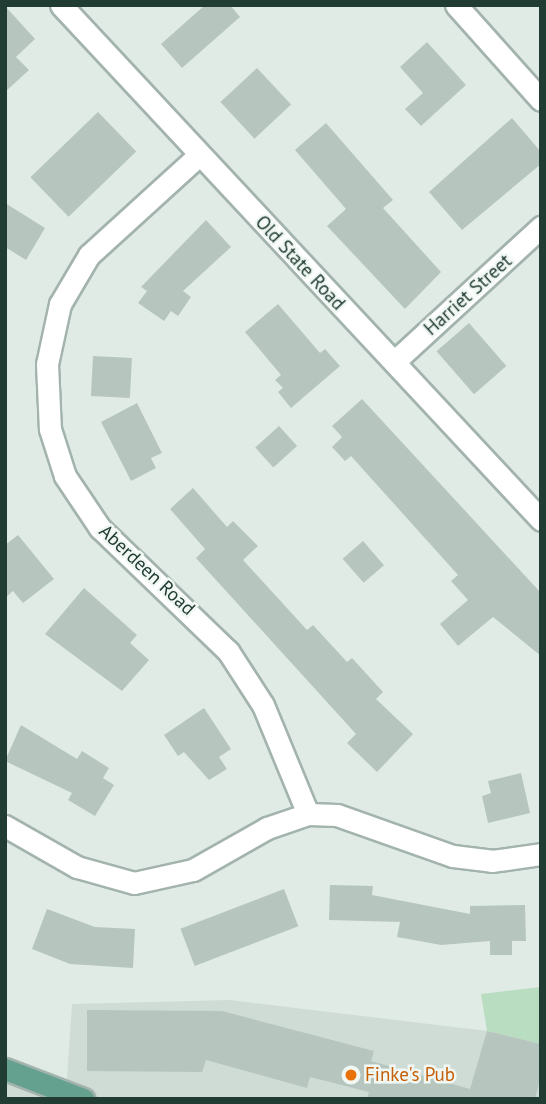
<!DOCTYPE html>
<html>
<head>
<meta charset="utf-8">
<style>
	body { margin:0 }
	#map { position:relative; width:546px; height:1104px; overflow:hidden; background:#e0ebe6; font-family:"PT Sans",sans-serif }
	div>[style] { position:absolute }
	.built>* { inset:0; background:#cfdbd5 }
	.green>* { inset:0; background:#b9ddc1 }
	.building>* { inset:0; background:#b6c6bf; transform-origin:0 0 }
	.roads { filter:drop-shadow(2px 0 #a3b3ad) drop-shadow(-2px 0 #a3b3ad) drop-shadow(0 2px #a3b3ad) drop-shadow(0 -2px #a3b3ad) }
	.street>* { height:21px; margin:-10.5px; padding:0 10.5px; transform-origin:10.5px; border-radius:10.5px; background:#fff }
	.primary>* { height:21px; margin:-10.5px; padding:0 10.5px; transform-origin:10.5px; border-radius:10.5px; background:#65a18f }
	.dots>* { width:19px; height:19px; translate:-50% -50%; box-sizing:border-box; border:4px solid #f1f8f4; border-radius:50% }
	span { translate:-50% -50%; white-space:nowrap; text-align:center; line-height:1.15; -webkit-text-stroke:5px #f1f8f4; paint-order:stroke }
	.street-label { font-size:19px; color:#213c33 }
	.food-label { font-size:19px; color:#c56008 }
	.left { translate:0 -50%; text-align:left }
	.frame { position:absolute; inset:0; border:7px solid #213c33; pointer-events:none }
</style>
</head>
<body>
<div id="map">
	<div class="built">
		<div style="clip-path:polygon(230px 1000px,487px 1031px,541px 1044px,541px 1099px,5px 1099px,5px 1069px,66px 1093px,72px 1004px)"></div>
	</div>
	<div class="green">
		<div style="clip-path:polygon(541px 987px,541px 1044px,487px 1031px,481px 994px)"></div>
	</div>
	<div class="building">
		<div style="clip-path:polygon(205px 5px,230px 5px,240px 17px,182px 68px,161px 44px)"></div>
		<div style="clip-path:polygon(5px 6px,35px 39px,16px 57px,29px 70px,5px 92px)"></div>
		<div style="clip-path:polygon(427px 42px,466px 85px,421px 126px,405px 109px,423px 93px,400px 67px)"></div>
		<div style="left:257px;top:68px;width:50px;height:50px;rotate:47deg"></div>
		<div style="left:98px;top:112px;width:55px;height:94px;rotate:46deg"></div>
		<div style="clip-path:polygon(512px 118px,541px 152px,541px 164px,462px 230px,429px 192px)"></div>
		<div style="clip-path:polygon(326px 123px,393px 200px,383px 208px,441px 272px,405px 309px,327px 226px,346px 209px,295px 150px)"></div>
		<div style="clip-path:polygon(5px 203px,45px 228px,26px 260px,5px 247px)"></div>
		<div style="clip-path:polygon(206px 220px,231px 247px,183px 291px,191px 297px,178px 316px,171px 311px,164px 321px,138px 303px,147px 291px,141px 287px)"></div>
		<div style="clip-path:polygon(278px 304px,320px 353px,325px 349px,340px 366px,291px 408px,278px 392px,283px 388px,275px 380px,281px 375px,245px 332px)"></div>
		<div style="left:469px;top:323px;width:57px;height:43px;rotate:49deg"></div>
		<div style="left:93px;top:356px;width:39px;height:40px;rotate:3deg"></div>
		<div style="clip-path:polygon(362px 399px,541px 593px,541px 656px,493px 617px,458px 646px,440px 624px,468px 600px,451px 581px,458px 575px,351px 456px,345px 461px,332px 447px,342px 437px,332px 426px)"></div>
		<div style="clip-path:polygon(137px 403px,162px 453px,151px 458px,156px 468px,131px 481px,101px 422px)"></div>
		<div style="left:279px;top:426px;width:27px;height:32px;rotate:48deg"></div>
		<div style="clip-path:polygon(193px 488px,227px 527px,233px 521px,258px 546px,243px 560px,307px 630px,313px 625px,347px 662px,352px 658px,383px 692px,376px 699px,413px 734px,377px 772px,347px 743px,356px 734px,196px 558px,205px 549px,170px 509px)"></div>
		<div style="clip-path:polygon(18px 535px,54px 579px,23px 603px,13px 591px,5px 598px,5px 545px)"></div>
		<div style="left:363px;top:541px;width:32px;height:27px;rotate:49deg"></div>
		<div style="clip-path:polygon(84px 588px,137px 635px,130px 643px,149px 660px,122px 691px,45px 634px)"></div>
		<div style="clip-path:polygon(204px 708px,231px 749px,219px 757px,227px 769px,209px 780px,184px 752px,178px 756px,164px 735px)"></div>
		<div style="clip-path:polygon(21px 725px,77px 759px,82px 751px,109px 768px,103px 778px,114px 785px,95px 816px,68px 800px,72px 793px,5px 761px)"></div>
		<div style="clip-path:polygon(521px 773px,530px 813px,488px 823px,482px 796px,491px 793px,488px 781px)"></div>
		<div style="clip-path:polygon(330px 885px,373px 886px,372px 895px,470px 914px,470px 906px,525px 905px,526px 941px,512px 941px,512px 955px,490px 955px,490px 941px,441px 945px,397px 937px,400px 922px,329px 920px)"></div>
		<div style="left:284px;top:889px;width:40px;height:111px;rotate:69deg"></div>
		<div style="clip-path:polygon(47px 909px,95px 927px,135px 929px,133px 968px,70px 964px,32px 949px)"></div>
		<div style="clip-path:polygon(87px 1010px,222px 1011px,374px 1051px,371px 1061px,470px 1089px,487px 1031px,541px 1044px,541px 1076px,535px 1099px,367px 1099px,369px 1092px,310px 1077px,307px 1088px,206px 1060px,202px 1072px,87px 1071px)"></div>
	</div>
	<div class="roads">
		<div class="street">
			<div style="left:61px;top:5px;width:704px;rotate:47.01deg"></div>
			<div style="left:456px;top:5px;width:127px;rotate:48.2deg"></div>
			<div style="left:199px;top:155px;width:149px;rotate:137.7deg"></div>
			<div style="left:89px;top:255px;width:57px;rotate:120.6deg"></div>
			<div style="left:60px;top:304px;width:61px;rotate:102.2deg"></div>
			<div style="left:47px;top:364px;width:65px;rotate:87.4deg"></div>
			<div style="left:50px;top:429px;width:49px;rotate:72.3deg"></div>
			<div style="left:65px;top:476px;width:63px;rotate:56.1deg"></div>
			<div style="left:100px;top:528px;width:178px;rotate:43.9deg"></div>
			<div style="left:228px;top:651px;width:64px;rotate:57.1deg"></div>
			<div style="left:263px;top:705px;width:118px;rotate:67.6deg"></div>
			<div style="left:394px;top:362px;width:200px;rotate:-42.6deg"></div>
			<div style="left:5px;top:826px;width:83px;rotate:29.7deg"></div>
			<div style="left:77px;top:867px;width:59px;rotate:15.7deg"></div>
			<div style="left:134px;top:883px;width:60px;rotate:-12.4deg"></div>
			<div style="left:193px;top:870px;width:85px;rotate:-29.6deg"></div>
			<div style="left:267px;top:828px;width:43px;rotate:-18.9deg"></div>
			<div style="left:308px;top:814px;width:29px;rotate:2deg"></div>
			<div style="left:337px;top:815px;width:123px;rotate:19.5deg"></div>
			<div style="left:453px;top:856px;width:39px;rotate:7deg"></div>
			<div style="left:492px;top:861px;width:49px;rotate:-8.1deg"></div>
		</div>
		<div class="primary">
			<div style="left:5px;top:1069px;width:84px;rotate:21deg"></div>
		</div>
	</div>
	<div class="dots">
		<div style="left:351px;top:1075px;background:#e8710a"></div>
	</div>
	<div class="street-label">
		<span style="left:300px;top:263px;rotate:47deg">Old State Road</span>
		<span style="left:468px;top:295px;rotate:-42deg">Harriet Street</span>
		<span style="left:147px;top:570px;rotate:43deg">Aberdeen Road</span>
	</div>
	<div class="food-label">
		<span class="left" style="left:365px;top:1075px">Finke's Pub</span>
	</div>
	<div class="frame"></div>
</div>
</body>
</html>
